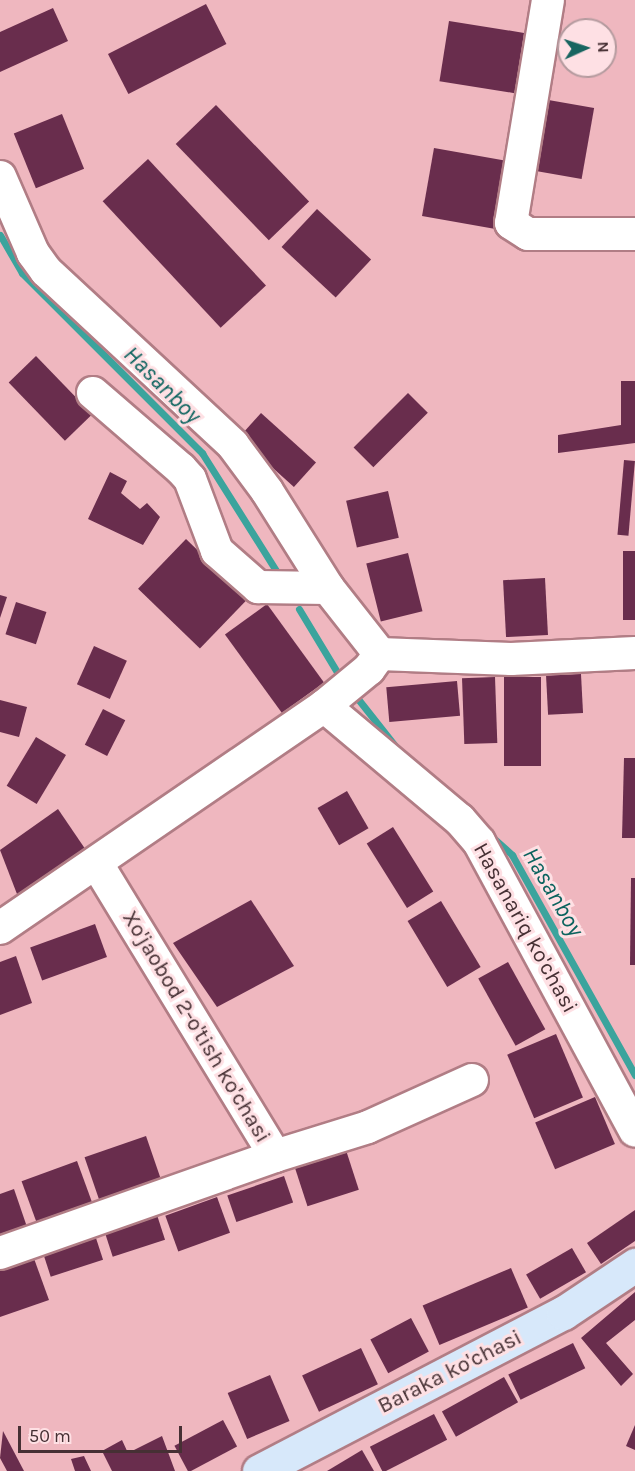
<!DOCTYPE html>
<html>
<head>
<meta charset="utf-8">
<style>
	body { margin:0 }
	#map { position:relative; width:635px; height:1471px; overflow:hidden; background:#efb7bf; font-family:Karla,sans-serif }
	div>[style] { position:absolute }
	.stream>* { height:7px; margin:-3.5px; padding:0 3.5px; transform-origin:3.5px; border-radius:3.5px; background:#3ba49d }
	.building>* { inset:0; background:#692d4d; transform-origin:0 0 }
	.roads { filter:drop-shadow(2px 0 #b17d85) drop-shadow(-2px 0 #b17d85) drop-shadow(0 2px #b17d85) drop-shadow(0 -2px #b17d85) }
	.minor>* { height:32px; margin:-16px; padding:0 16px; transform-origin:16px; border-radius:16px; background:#fff }
	.major>* { height:33px; margin:-16.5px; padding:0 16.5px; transform-origin:16.5px; border-radius:16.5px; background:#d7e8fa }
	span { translate:-50% -50%; white-space:nowrap; text-align:center; line-height:1.15; -webkit-text-stroke:6px #fee0e4; paint-order:stroke }
	.street-label { font-size:22px; color:#463034 }
	.water-label { font-size:24px; color:#0b635e; font-style:italic }
	.north { position:absolute; left:557px; top:18px; width:60px; height:60px; box-sizing:border-box; background:#fee0e4; border:2px solid #b49a9e; border-radius:50%; rotate:87deg; font-size:16px; font-weight:700; line-height:24px; text-align:center; color:#463034 }
	.north::after { content:''; display:block; margin:auto; width:21px; height:27px; background:#186560; clip-path:polygon(50% 0,100% 100%,50% 72%,0 100%) }
	.scale { position:absolute; left:18px; top:1426px; width:164px; height:27px; box-sizing:border-box; border:3px solid #463034; border-top:0; padding-left:8px; font-size:18px; line-height:21px; white-space:nowrap; color:#463034; -webkit-text-stroke:4px #fee0e4; paint-order:stroke }
</style>
</head>
<body>
<div id="map">
	<div class="stream">
		<div style="left:0;top:235px;width:44px;rotate:59.9deg"></div>
		<div style="left:22px;top:273px;width:255px;rotate:45deg"></div>
		<div style="left:202px;top:453px;width:146px;rotate:57.8deg"></div>
		<div style="left:299px;top:609px;width:79px;rotate:58.9deg"></div>
		<div style="left:358px;top:699px;width:61px;rotate:51.6deg"></div>
		<div style="left:490px;top:835px;width:30px;rotate:42deg"></div>
		<div style="left:512px;top:855px;width:252px;rotate:60.8deg"></div>
	</div>
	<div class="building">
		<div style="left:206px;top:4px;width:45px;height:110px;rotate:63deg"></div>
		<div style="clip-path:polygon(53px 8px,68px 41px,0 72px,0 32px)"></div>
		<div style="left:449px;top:21px;width:76px;height:61px;rotate:9deg"></div>
		<div style="left:537px;top:98px;width:58px;height:72px;rotate:10deg"></div>
		<div style="left:216px;top:105px;width:134px;height:56px;rotate:46deg"></div>
		<div style="left:62px;top:114px;width:59px;height:52px;rotate:68deg"></div>
		<div style="left:434px;top:148px;width:76px;height:69px;rotate:10deg"></div>
		<div style="left:148px;top:159px;width:173px;height:62px;rotate:47deg"></div>
		<div style="left:317px;top:209px;width:74px;height:52px;rotate:43deg"></div>
		<div style="left:36px;top:356px;width:81px;height:38px;rotate:46deg"></div>
		<div style="clip-path:polygon(621px 381px,635px 381px,635px 443px,558px 453px,558px 435px,621px 425px)"></div>
		<div style="left:408px;top:393px;width:28px;height:77px;rotate:45deg"></div>
		<div style="left:261px;top:413px;width:74px;height:33px;rotate:42deg"></div>
		<div style="left:624px;top:460px;width:11px;height:75px;rotate:5deg"></div>
		<div style="clip-path:polygon(110px 472px,127px 481px,121px 493px,140px 509px,147px 503px,160px 517px,143px 545px,88px 519px)"></div>
		<div style="left:388px;top:491px;width:48px;height:43px;rotate:77deg"></div>
		<div style="left:186px;top:539px;width:86px;height:69px;rotate:44deg"></div>
		<div style="left:623px;top:551px;width:12px;height:69px"></div>
		<div style="left:408px;top:553px;width:60px;height:43px;rotate:76deg"></div>
		<div style="left:545px;top:578px;width:57px;height:42px;rotate:87deg"></div>
		<div style="clip-path:polygon(0 595px,7px 597px,0 618px)"></div>
		<div style="left:16px;top:602px;width:32px;height:34px;rotate:18deg"></div>
		<div style="left:267px;top:604px;width:97px;height:52px;rotate:54deg"></div>
		<div style="left:94px;top:646px;width:36px;height:42px;rotate:24deg"></div>
		<div style="left:581px;top:674px;width:39px;height:35px;rotate:87deg"></div>
		<div style="left:495px;top:677px;width:66px;height:33px;rotate:88deg"></div>
		<div style="left:504px;top:677px;width:37px;height:89px"></div>
		<div style="left:457px;top:681px;width:35px;height:71px;rotate:85deg"></div>
		<div style="clip-path:polygon(0 700px,27px 707px,19px 737px,0 732px)"></div>
		<div style="left:103px;top:709px;width:25px;height:40px;rotate:27deg"></div>
		<div style="left:36px;top:737px;width:35px;height:57px;rotate:31deg"></div>
		<div style="clip-path:polygon(624px 758px,635px 758px,635px 838px,622px 838px)"></div>
		<div style="left:347px;top:791px;width:43px;height:34px;rotate:60deg"></div>
		<div style="clip-path:polygon(58px 809px,92px 859px,22px 907px,0 850px)"></div>
		<div style="left:393px;top:827px;width:76px;height:31px;rotate:58deg"></div>
		<div style="clip-path:polygon(631px 878px,635px 878px,635px 965px,630px 965px)"></div>
		<div style="clip-path:polygon(251px 900px,294px 966px,217px 1007px,173px 943px)"></div>
		<div style="left:441px;top:901px;width:77px;height:39px;rotate:59deg"></div>
		<div style="left:95px;top:924px;width:35px;height:69px;rotate:70deg"></div>
		<div style="clip-path:polygon(16px 956px,32px 1003px,0 1015px,0 962px)"></div>
		<div style="left:508px;top:962px;width:77px;height:34px;rotate:61deg"></div>
		<div style="left:556px;top:1034px;width:69px;height:53px;rotate:67deg"></div>
		<div style="left:595px;top:1097px;width:51px;height:65px;rotate:67deg"></div>
		<div style="left:146px;top:1136px;width:46px;height:65px;rotate:71deg"></div>
		<div style="left:344px;top:1144px;width:48px;height:54px;rotate:72deg"></div>
		<div style="left:77px;top:1161px;width:45px;height:59px;rotate:70deg"></div>
		<div style="left:284px;top:1176px;width:28px;height:60px;rotate:71deg"></div>
		<div style="clip-path:polygon(14px 1189px,27px 1227px,0 1237px,0 1194px)"></div>
		<div style="left:217px;top:1197px;width:38px;height:55px;rotate:70deg"></div>
		<div style="clip-path:polygon(635px 1210px,635px 1241px,601px 1264px,587px 1243px)"></div>
		<div style="left:157px;top:1215px;width:26px;height:55px;rotate:72deg"></div>
		<div style="left:95px;top:1235px;width:26px;height:55px;rotate:72deg"></div>
		<div style="left:572px;top:1248px;width:28px;height:53px;rotate:60deg"></div>
		<div style="clip-path:polygon(32px 1253px,49px 1300px,0 1317px,0 1264px)"></div>
		<div style="left:511px;top:1268px;width:43px;height:96px;rotate:67deg"></div>
		<div style="clip-path:polygon(635px 1292px,635px 1320px,606px 1343px,633px 1374px,621px 1386px,581px 1338px)"></div>
		<div style="left:411px;top:1318px;width:38px;height:46px;rotate:62deg"></div>
		<div style="left:573px;top:1343px;width:28px;height:72px;rotate:64deg"></div>
		<div style="left:361px;top:1348px;width:40px;height:65px;rotate:65deg"></div>
		<div style="left:270px;top:1375px;width:50px;height:46px;rotate:67deg"></div>
		<div style="left:504px;top:1377px;width:29px;height:71px;rotate:61deg"></div>
		<div style="left:434px;top:1414px;width:29px;height:72px;rotate:63deg"></div>
		<div style="left:223px;top:1420px;width:30px;height:55px;rotate:62deg"></div>
		<div style="clip-path:polygon(635px 1425px,635px 1450px,626px 1446px)"></div>
		<div style="clip-path:polygon(3px 1431px,24px 1471px,7px 1471px,0 1458px)"></div>
		<div style="clip-path:polygon(162px 1436px,175px 1471px,112px 1471px,102px 1451px,122px 1440px,128px 1453px)"></div>
		<div style="clip-path:polygon(362px 1450px,374px 1471px,327px 1471px)"></div>
		<div style="clip-path:polygon(84px 1456px,91px 1471px,75px 1471px,71px 1459px)"></div>
	</div>
	<div class="roads">
		<div class="minor">
			<div style="left:548px;top:0;width:226px;rotate:99.4deg"></div>
			<div style="left:511px;top:223px;width:20px;rotate:33deg"></div>
			<div style="left:528px;top:234px;width:107px"></div>
			<div style="left:0;top:177px;width:83px;rotate:66.5deg"></div>
			<div style="left:33px;top:253px;width:22px;rotate:54deg"></div>
			<div style="left:46px;top:271px;width:255px;rotate:42.9deg"></div>
			<div style="left:233px;top:445px;width:57px;rotate:53.5deg"></div>
			<div style="left:267px;top:491px;width:115px;rotate:57.8deg"></div>
			<div style="left:328px;top:588px;width:84px;rotate:51.8deg"></div>
			<div style="left:380px;top:654px;width:131px;rotate:2.2deg"></div>
			<div style="left:511px;top:659px;width:124px;rotate:-2.8deg"></div>
			<div style="left:93px;top:393px;width:116px;rotate:40.8deg"></div>
			<div style="left:181px;top:469px;width:13px;rotate:48deg"></div>
			<div style="left:190px;top:479px;width:77px;rotate:69.4deg"></div>
			<div style="left:217px;top:551px;width:55px;rotate:41.3deg"></div>
			<div style="left:258px;top:587px;width:70px;rotate:0.8deg"></div>
			<div style="left:324px;top:706px;width:177px;rotate:40deg"></div>
			<div style="left:460px;top:820px;width:29px;rotate:49deg"></div>
			<div style="left:479px;top:842px;width:328px;rotate:61.6deg"></div>
			<div style="left:97px;top:864px;width:342px;rotate:58.6deg"></div>
			<div style="left:0;top:928px;width:393px;rotate:-34.4deg"></div>
			<div style="left:324px;top:706px;width:58px;rotate:-39.4deg"></div>
			<div style="left:369px;top:669px;width:19px;rotate:-54deg"></div>
			<div style="left:0;top:1253px;width:292px;rotate:-19.4deg"></div>
			<div style="left:275px;top:1156px;width:97px;rotate:-17.3deg"></div>
			<div style="left:368px;top:1127px;width:114px;rotate:-24.3deg"></div>
		</div>
		<div class="major">
			<div style="left:259px;top:1471px;width:343px;rotate:-27.5deg"></div>
			<div style="left:563px;top:1313px;width:87px;rotate:-33.7deg"></div>
		</div>
	</div>
	<div class="street-label">
		<span style="left:525px;top:928px;rotate:61deg">Hasanariq ko'chasi</span>
		<span style="left:196px;top:1027px;rotate:59deg">Xo'jaobod 2-o'tish ko'chasi</span>
		<span style="left:450px;top:1372px;rotate:-27deg">Baraka ko'chasi</span>
	</div>
	<div class="water-label">
		<span style="left:162px;top:385px;rotate:45deg">Hasanboy</span>
		<span style="left:553px;top:892px;rotate:60deg">Hasanboy</span>
	</div>
	<div class="north">N</div>
	<div class="scale">50 m</div>
</div>
</body>
</html>
